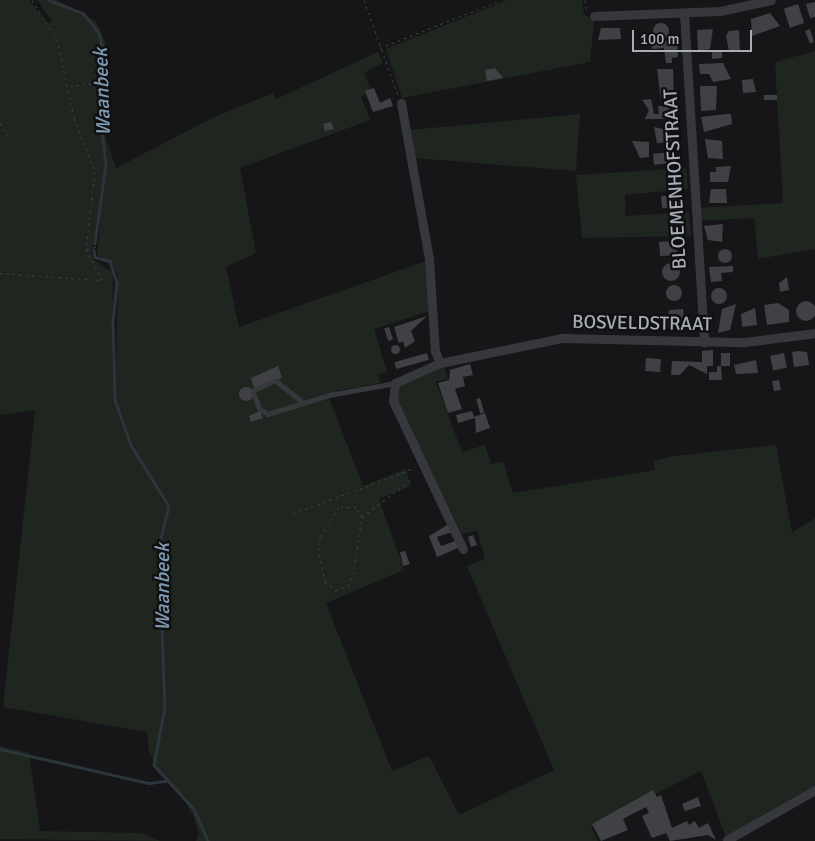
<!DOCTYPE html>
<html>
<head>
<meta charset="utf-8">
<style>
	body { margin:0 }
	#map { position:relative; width:815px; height:841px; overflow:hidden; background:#161618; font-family:Signika,sans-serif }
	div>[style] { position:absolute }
	.green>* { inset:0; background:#1e261f }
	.stream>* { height:2.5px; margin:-1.25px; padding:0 1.25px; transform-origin:1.25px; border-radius:1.25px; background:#2c353c }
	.building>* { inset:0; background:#404145; transform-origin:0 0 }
	.round { border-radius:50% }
	.path>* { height:1px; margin-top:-0.5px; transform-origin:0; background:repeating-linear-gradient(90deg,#3d3f44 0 2.5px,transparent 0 6.5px) }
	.service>* { height:4.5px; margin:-2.25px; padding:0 2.25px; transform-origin:2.25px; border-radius:2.25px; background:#37383d }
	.minor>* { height:9px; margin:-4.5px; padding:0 4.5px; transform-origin:4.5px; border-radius:4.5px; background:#37383d }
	span { translate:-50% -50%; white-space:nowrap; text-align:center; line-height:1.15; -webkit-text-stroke:5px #111113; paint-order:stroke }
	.street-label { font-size:19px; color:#a8adb8 }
	.water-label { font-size:20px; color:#7f9bb3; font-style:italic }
	.scale { position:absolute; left:632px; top:30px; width:120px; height:22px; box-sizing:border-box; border:2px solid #a8adb8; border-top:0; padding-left:6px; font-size:15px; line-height:18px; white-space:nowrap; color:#a8adb8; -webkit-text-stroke:4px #111113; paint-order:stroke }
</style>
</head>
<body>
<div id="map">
	<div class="green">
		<div style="clip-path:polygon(evenodd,0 0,29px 0,48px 24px,52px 21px,37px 0,56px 0,96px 21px,108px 48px,102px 101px,104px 132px,116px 168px,214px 117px,273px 93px,276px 99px,378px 52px,383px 63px,364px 73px,371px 91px,361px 97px,370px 120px,240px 168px,256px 253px,226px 267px,239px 327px,426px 261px,430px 311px,374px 329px,387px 372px,378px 375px,381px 383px,336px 391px,329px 397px,363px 486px,406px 469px,411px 486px,379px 499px,404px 570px,326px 603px,392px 771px,429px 756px,459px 815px,554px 770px,467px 566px,485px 559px,477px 531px,462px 534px,396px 399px,397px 385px,444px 367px,448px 379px,436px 382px,462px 452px,485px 445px,491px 464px,503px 461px,513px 493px,655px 470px,653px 461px,674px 456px,776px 445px,792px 533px,815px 518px,815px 786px,726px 837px,701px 771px,591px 827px,598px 841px,196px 841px,199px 835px,193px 815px,179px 792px,161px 775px,149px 752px,147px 732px,3px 707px,35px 410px,0 415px,0 0,104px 173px,97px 256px,111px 261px,118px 276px,116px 362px,112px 363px,113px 273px,93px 259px,92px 252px,104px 173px)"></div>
		<div style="clip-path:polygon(507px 0,582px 0,584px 14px,594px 21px,590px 62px,402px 98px,386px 49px)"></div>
		<div style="clip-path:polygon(815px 51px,815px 249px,758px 259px,754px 218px,698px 221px,697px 208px,783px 203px,775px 62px)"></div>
		<div style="clip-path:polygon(580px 114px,576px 171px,415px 158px,410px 130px)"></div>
		<div style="clip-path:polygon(686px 168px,688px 189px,625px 195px,625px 216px,689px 212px,691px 236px,582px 238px,576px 175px)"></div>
		<div style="clip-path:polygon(0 746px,29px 753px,40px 831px,141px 833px,160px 841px,0 839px)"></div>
	</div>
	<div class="stream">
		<div style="left:49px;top:0;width:36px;rotate:21deg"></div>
		<div style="left:83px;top:13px;width:26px;rotate:51deg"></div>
		<div style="left:99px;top:33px;width:24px;rotate:75deg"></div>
		<div style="left:105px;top:56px;width:41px;rotate:99.9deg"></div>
		<div style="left:98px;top:96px;width:68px;rotate:83.3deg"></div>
		<div style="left:106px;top:164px;width:80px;rotate:97.9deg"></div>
		<div style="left:94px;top:250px;width:7px;rotate:82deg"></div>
		<div style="left:95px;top:257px;width:16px;rotate:15deg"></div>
		<div style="left:110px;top:261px;width:23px;rotate:72deg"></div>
		<div style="left:117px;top:283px;width:39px;rotate:96deg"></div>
		<div style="left:113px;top:322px;width:78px;rotate:88.5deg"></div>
		<div style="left:115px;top:400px;width:48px;rotate:70.4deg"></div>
		<div style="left:131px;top:445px;width:72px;rotate:58.1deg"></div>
		<div style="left:169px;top:506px;width:42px;rotate:103.7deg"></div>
		<div style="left:159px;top:547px;width:160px;rotate:87.9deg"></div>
		<div style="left:165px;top:707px;width:59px;rotate:100.7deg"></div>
		<div style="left:154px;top:765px;width:59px;rotate:47.7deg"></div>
		<div style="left:194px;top:809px;width:35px;rotate:66deg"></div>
		<div style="left:0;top:749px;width:153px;rotate:12.9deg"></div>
		<div style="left:149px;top:783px;width:17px;rotate:-7deg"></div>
	</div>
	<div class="building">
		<div style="clip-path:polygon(815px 2px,815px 17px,810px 18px,806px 4px)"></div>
		<div style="left:798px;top:4px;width:20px;height:15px;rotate:72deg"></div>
		<div style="clip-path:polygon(770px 13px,780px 26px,752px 36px,751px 19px)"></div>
		<div class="round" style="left:653px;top:23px;width:16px;height:16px"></div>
		<div style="clip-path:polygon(601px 28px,620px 28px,621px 39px,598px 40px)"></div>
		<div style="clip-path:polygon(713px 29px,710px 49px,698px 51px,697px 30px)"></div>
		<div style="clip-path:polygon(810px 29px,814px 42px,810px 44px,805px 31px)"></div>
		<div style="clip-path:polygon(739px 30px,740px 51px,729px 51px,726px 36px,729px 31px)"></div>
		<div style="clip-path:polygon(665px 41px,677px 42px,678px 57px,672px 58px,672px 63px,666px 63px,664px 48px,652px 49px,652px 42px)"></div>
		<div style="clip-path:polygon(712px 52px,722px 52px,722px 58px,712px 59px)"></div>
		<div style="clip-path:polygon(723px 63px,731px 79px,713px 82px,709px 74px,700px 74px,699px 64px)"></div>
		<div style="clip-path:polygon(495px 68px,503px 78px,487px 81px,485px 70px)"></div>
		<div style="clip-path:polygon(657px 69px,673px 69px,674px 99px,661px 100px)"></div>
		<div style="clip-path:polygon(753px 79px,756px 92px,743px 93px,742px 80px)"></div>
		<div style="clip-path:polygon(700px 86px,717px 86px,716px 110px,701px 111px)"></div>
		<div style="clip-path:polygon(374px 88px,380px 103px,390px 98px,393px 106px,373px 112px,365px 91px)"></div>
		<div style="left:777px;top:95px;width:5px;height:13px;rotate:90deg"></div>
		<div style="clip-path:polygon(651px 99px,654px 114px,659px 114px,658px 106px,670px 106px,669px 119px,645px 119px,649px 110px,642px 100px)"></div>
		<div style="clip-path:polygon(726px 114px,731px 114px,732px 124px,704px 132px,701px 117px)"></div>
		<div style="clip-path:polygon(331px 122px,334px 129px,325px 131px,323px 124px)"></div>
		<div style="clip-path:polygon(654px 127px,671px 131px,672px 142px,657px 143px)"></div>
		<div style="clip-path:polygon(705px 139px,722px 141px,723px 159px,708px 158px)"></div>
		<div style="clip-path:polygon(632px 141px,649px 142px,649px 157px,640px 158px)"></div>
		<div style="left:673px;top:152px;width:11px;height:20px;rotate:85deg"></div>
		<div style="clip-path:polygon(731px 166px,728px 182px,710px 182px,710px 172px,716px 172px,716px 167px)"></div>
		<div style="clip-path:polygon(711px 189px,726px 189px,727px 203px,709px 203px)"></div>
		<div style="left:675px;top:195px;width:12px;height:14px;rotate:85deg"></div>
		<div style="clip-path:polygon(723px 224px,722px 242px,708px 240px,704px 226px)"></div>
		<div style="clip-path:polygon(674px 241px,678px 255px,660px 256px,659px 242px)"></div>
		<div class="round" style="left:718px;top:249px;width:14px;height:14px"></div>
		<div class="round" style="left:662px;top:263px;width:18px;height:18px"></div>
		<div style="clip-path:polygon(733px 266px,733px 272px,721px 273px,722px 281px,711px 282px,709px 267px)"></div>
		<div style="clip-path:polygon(787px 277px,789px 290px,780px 292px,779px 283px)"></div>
		<div class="round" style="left:666px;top:285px;width:16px;height:16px"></div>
		<div class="round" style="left:711px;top:288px;width:16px;height:16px"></div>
		<div class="round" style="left:796px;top:301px;width:20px;height:20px"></div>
		<div style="clip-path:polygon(778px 303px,789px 310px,789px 322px,767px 325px,764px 305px)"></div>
		<div style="clip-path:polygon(736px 304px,730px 330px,718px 333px,722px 309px)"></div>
		<div style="clip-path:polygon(755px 308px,757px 325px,742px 327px,741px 314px)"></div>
		<div style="clip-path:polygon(683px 309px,685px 326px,667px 327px,669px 310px)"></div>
		<div style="clip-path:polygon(427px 316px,411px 331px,415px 341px,405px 348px,403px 341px,399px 343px,394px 327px)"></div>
		<div style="left:389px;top:327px;width:13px;height:5px;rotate:72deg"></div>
		<div class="round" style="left:390.5px;top:344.5px;width:9px;height:9px"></div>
		<div style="clip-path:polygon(713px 350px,713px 366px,707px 366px,707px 374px,689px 365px,680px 375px,671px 375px,672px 361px,702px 362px,702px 351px)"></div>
		<div style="clip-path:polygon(798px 351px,807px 352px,809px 365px,794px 367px,792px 352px)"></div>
		<div style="left:427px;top:353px;width:7px;height:34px;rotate:74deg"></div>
		<div style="left:721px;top:353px;width:9px;height:13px"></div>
		<div style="left:784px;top:353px;width:15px;height:14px;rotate:79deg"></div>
		<div style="left:646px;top:358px;width:15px;height:13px;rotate:4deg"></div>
		<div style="clip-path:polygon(756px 360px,758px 373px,736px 374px,734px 365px)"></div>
		<div style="clip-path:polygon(470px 364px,473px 375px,463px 377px,465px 386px,455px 389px,462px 409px,448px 413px,438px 383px,449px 380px,450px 370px)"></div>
		<div style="clip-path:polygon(278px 366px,282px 378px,254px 388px,251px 378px)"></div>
		<div style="clip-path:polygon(717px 366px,721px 366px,722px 380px,709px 380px,709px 372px,717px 372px)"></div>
		<div style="left:779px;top:380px;width:10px;height:7px;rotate:79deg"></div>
		<div class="round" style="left:239px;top:387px;width:14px;height:14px"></div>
		<div style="left:480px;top:398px;width:15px;height:4px;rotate:74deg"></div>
		<div style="clip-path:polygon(260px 411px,263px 418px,251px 422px,249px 416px)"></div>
		<div style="clip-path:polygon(472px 411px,474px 417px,485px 413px,490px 428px,476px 433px,475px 418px,458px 423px,456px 415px)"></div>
		<div style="clip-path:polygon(449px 524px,452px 532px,437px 537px,441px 546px,455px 541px,458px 548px,437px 557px,429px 536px)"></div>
		<div style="clip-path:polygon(473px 535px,477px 545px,471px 547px,468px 537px)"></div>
		<div style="clip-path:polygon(405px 551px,410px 564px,403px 566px,400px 552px)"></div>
		<div style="clip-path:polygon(653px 790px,657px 797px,661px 795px,672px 828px,687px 821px,689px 825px,695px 821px,699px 828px,708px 823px,716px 840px,708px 835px,670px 841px,666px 833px,652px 838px,642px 816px,649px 813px,646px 807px,623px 819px,628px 830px,601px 841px,592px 824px)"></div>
		<div style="clip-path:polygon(698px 797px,701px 806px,685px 811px,682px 804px)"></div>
	</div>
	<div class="path">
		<div style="left:32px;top:0;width:46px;rotate:57.3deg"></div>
		<div style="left:57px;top:39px;width:81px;rotate:77.9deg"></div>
		<div style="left:74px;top:118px;width:57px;rotate:68.4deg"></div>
		<div style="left:95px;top:171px;width:79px;rotate:96.6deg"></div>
		<div style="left:86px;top:249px;width:38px;rotate:62deg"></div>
		<div style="left:364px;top:0;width:101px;rotate:70.3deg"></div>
		<div style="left:585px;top:0;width:11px;rotate:80deg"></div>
		<div style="left:380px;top:48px;width:130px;rotate:-21.6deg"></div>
		<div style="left:70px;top:86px;width:34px;rotate:-7deg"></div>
		<div style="left:0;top:123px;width:20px;rotate:57deg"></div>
		<div style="left:87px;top:249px;width:13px;rotate:-13deg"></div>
		<div style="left:0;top:273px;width:100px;rotate:4deg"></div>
		<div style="left:293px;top:514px;width:129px;rotate:-20.8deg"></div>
		<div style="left:362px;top:517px;width:12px;rotate:-121deg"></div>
		<div style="left:356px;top:507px;width:17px;rotate:180deg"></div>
		<div style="left:339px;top:507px;width:36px;rotate:122deg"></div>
		<div style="left:320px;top:537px;width:11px;rotate:100deg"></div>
		<div style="left:318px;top:548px;width:35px;rotate:78deg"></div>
		<div style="left:325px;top:582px;width:14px;rotate:36deg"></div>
		<div style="left:336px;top:590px;width:13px;rotate:-18deg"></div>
		<div style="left:348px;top:586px;width:12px;rotate:-66deg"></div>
		<div style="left:353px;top:575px;width:59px;rotate:-81.2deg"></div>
		<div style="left:362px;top:517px;width:63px;rotate:-37.2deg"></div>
	</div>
	<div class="service">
		<div style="left:302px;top:402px;width:34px;rotate:-142deg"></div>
		<div style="left:275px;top:381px;width:24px;rotate:156deg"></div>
		<div style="left:253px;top:391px;width:19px;rotate:69deg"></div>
		<div style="left:260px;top:409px;width:9px;rotate:32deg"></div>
		<div style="left:268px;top:414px;width:64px;rotate:-17.3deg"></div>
		<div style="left:329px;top:395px;width:67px;rotate:-10.3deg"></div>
	</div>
	<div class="minor">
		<div style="left:684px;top:13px;width:330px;rotate:86.5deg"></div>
		<div style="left:594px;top:16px;width:126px;rotate:-2.3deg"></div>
		<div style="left:720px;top:11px;width:52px;rotate:-12.2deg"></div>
		<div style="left:401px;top:103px;width:158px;rotate:79.8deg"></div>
		<div style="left:429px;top:259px;width:92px;rotate:86.3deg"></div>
		<div style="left:435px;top:351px;width:13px;rotate:67deg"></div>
		<div style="left:463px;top:549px;width:164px;rotate:-115.3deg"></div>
		<div style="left:393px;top:401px;width:18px;rotate:-84deg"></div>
		<div style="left:395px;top:383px;width:49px;rotate:-24deg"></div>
		<div style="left:440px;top:363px;width:125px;rotate:-11.6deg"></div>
		<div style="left:562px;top:338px;width:183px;rotate:1.3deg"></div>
		<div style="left:745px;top:342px;width:71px;rotate:-7.3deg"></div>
		<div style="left:727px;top:840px;width:101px;rotate:-29.6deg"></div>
	</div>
	<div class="street-label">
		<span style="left:676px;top:179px;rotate:-93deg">BLOEMENHOFSTRAAT</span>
		<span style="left:642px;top:324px;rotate:1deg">BOSVELDSTRAAT</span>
	</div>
	<div class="water-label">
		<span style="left:102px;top:92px;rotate:-92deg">Waanbeek</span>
		<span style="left:162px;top:587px;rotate:-90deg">Waanbeek</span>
	</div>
	<div class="scale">100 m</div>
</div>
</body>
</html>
